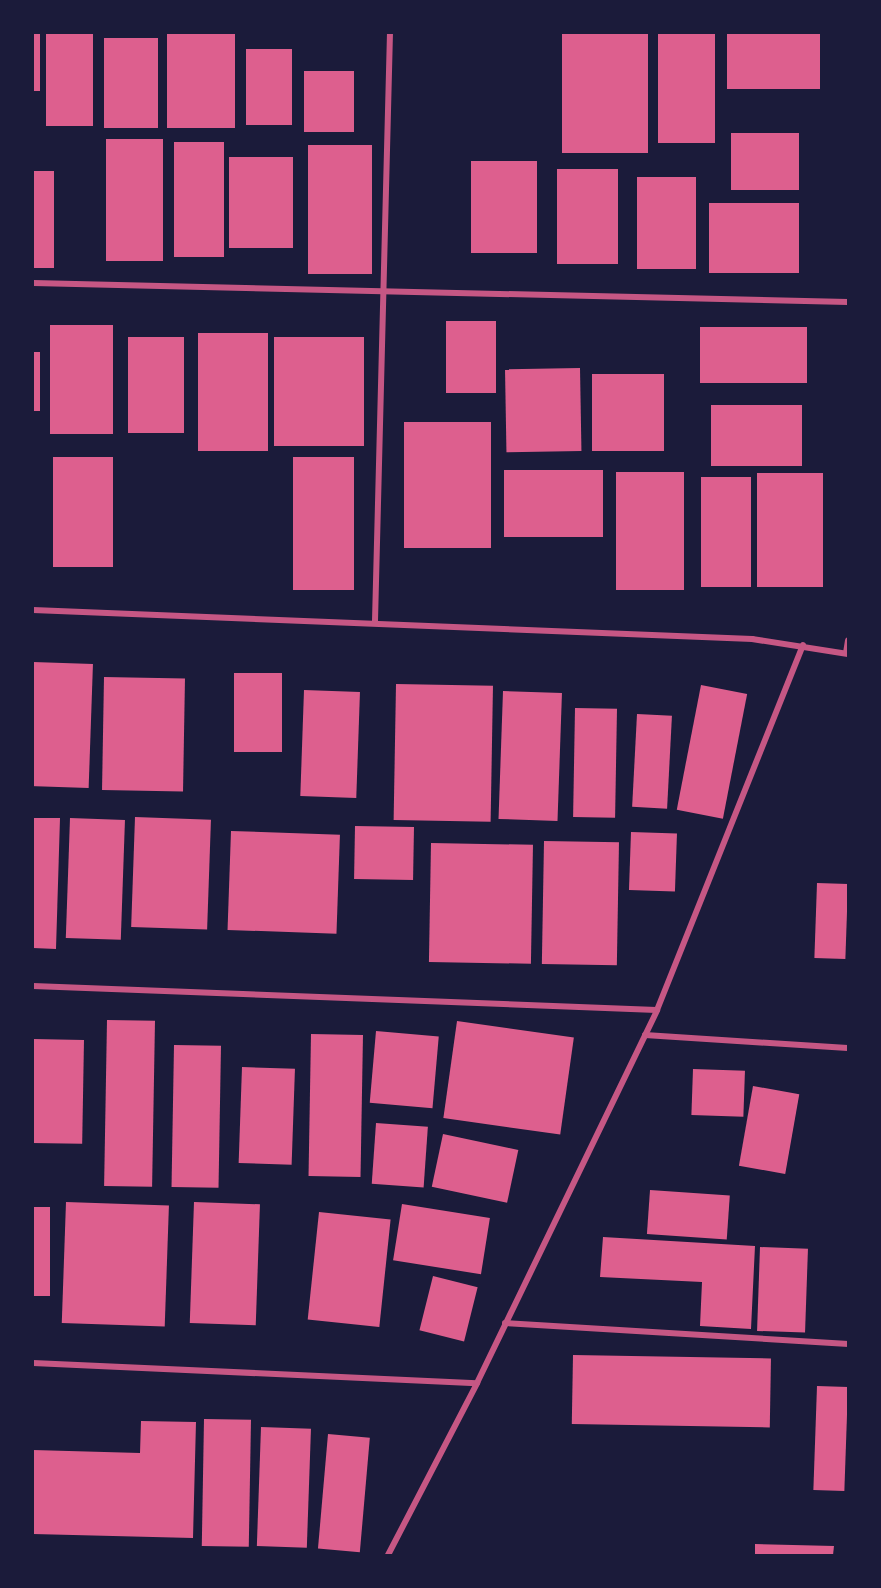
<!DOCTYPE html>
<html>
<head>
<meta charset="utf-8">
<style>
	body { margin:0 }
	#map { position:relative; width:881px; height:1588px; overflow:hidden; background:#1b1b3a; font-family:Lato,sans-serif }
	div>[style] { position:absolute }
	.building>* { inset:0; background:#dd5f8e; transform-origin:0 0 }
	.minor>* { height:6px; margin:-3px; padding:0 3px; transform-origin:3px; border-radius:3px; background:#c65784 }
	span { translate:-50% -50%; white-space:nowrap; text-align:center; line-height:1.15; -webkit-text-stroke:6px #1b1b3a; paint-order:stroke }
	.frame { position:absolute; inset:0; border:34px solid #1b1b3a; pointer-events:none }
</style>
</head>
<body>
<div id="map">
	<div class="building">
		<div style="left:33px;top:33px;width:7px;height:58px"></div>
		<div style="left:46px;top:33px;width:47px;height:93px"></div>
		<div style="left:167px;top:33px;width:68px;height:95px"></div>
		<div style="left:562px;top:33px;width:86px;height:120px"></div>
		<div style="left:658px;top:33px;width:57px;height:110px"></div>
		<div style="left:727px;top:33px;width:93px;height:56px"></div>
		<div style="left:104px;top:38px;width:54px;height:90px"></div>
		<div style="left:246px;top:49px;width:46px;height:76px"></div>
		<div style="left:304px;top:71px;width:50px;height:61px"></div>
		<div style="left:799px;top:133px;width:57px;height:68px;rotate:90deg"></div>
		<div style="left:106px;top:139px;width:57px;height:122px"></div>
		<div style="left:174px;top:142px;width:50px;height:115px"></div>
		<div style="left:308px;top:145px;width:64px;height:129px"></div>
		<div style="left:229px;top:157px;width:64px;height:91px"></div>
		<div style="left:537px;top:161px;width:92px;height:66px;rotate:90deg"></div>
		<div style="left:557px;top:169px;width:61px;height:95px"></div>
		<div style="left:33px;top:171px;width:21px;height:97px"></div>
		<div style="left:637px;top:177px;width:59px;height:92px"></div>
		<div style="left:709px;top:203px;width:90px;height:70px"></div>
		<div style="left:446px;top:321px;width:50px;height:72px"></div>
		<div style="left:50px;top:325px;width:63px;height:109px"></div>
		<div style="left:700px;top:327px;width:107px;height:56px"></div>
		<div style="left:198px;top:333px;width:70px;height:118px"></div>
		<div style="left:128px;top:337px;width:56px;height:96px"></div>
		<div style="left:274px;top:337px;width:90px;height:109px"></div>
		<div style="left:33px;top:352px;width:7px;height:59px"></div>
		<div style="left:580px;top:368px;width:83px;height:75px;rotate:89deg"></div>
		<div style="left:592px;top:374px;width:72px;height:77px"></div>
		<div style="left:711px;top:405px;width:91px;height:61px"></div>
		<div style="left:404px;top:422px;width:87px;height:126px"></div>
		<div style="left:53px;top:457px;width:60px;height:110px"></div>
		<div style="left:293px;top:457px;width:61px;height:133px"></div>
		<div style="left:504px;top:470px;width:99px;height:67px"></div>
		<div style="left:616px;top:472px;width:68px;height:118px"></div>
		<div style="left:757px;top:473px;width:66px;height:114px"></div>
		<div style="left:701px;top:477px;width:50px;height:110px"></div>
		<div style="left:33px;top:662px;width:60px;height:124px;rotate:2deg"></div>
		<div style="left:234px;top:673px;width:48px;height:79px"></div>
		<div style="left:104px;top:677px;width:81px;height:113px;rotate:1deg"></div>
		<div style="left:396px;top:684px;width:97px;height:136px;rotate:1deg"></div>
		<div style="left:701px;top:685px;width:47px;height:127px;rotate:11deg"></div>
		<div style="left:304px;top:690px;width:56px;height:106px;rotate:2deg"></div>
		<div style="left:503px;top:691px;width:59px;height:128px;rotate:2deg"></div>
		<div style="left:575px;top:708px;width:42px;height:109px;rotate:1deg"></div>
		<div style="left:637px;top:714px;width:35px;height:93px;rotate:3deg"></div>
		<div style="left:135px;top:817px;width:76px;height:110px;rotate:2deg"></div>
		<div style="clip-path:polygon(33px 818px,60px 818px,56px 949px,33px 948px)"></div>
		<div style="left:70px;top:818px;width:55px;height:120px;rotate:2deg"></div>
		<div style="left:355px;top:826px;width:59px;height:53px;rotate:1deg"></div>
		<div style="left:231px;top:831px;width:109px;height:99px;rotate:2deg"></div>
		<div style="left:631px;top:832px;width:46px;height:58px;rotate:2deg"></div>
		<div style="left:544px;top:841px;width:75px;height:123px;rotate:1deg"></div>
		<div style="left:431px;top:843px;width:102px;height:119px;rotate:1deg"></div>
		<div style="left:817px;top:883px;width:31px;height:75px;rotate:2deg"></div>
		<div style="left:107px;top:1020px;width:48px;height:166px;rotate:1deg"></div>
		<div style="left:457px;top:1021px;width:118px;height:98px;rotate:8deg"></div>
		<div style="left:376px;top:1031px;width:63px;height:72px;rotate:5deg"></div>
		<div style="left:311px;top:1034px;width:52px;height:142px;rotate:1deg"></div>
		<div style="left:33px;top:1039px;width:51px;height:104px;rotate:1deg"></div>
		<div style="left:174px;top:1045px;width:47px;height:142px;rotate:1deg"></div>
		<div style="left:242px;top:1067px;width:53px;height:96px;rotate:2deg"></div>
		<div style="left:693px;top:1069px;width:52px;height:46px;rotate:2deg"></div>
		<div style="left:753px;top:1086px;width:47px;height:81px;rotate:10deg"></div>
		<div style="left:376px;top:1123px;width:52px;height:61px;rotate:4deg"></div>
		<div style="left:443px;top:1134px;width:77px;height:54px;rotate:12deg"></div>
		<div style="left:650px;top:1190px;width:80px;height:44px;rotate:4deg"></div>
		<div style="left:66px;top:1202px;width:103px;height:121px;rotate:2deg"></div>
		<div style="left:194px;top:1202px;width:66px;height:121px;rotate:2deg"></div>
		<div style="left:402px;top:1204px;width:89px;height:57px;rotate:9deg"></div>
		<div style="left:33px;top:1207px;width:17px;height:89px"></div>
		<div style="left:319px;top:1212px;width:72px;height:108px;rotate:6deg"></div>
		<div style="clip-path:polygon(603px 1237px,755px 1246px,751px 1329px,700px 1326px,702px 1282px,600px 1277px)"></div>
		<div style="left:760px;top:1247px;width:48px;height:84px;rotate:2deg"></div>
		<div style="left:433px;top:1276px;width:46px;height:56px;rotate:14deg"></div>
		<div style="left:573px;top:1355px;width:198px;height:69px;rotate:1deg"></div>
		<div style="left:817px;top:1386px;width:31px;height:104px;rotate:2deg"></div>
		<div style="left:204px;top:1419px;width:47px;height:127px;rotate:1deg"></div>
		<div style="clip-path:polygon(141px 1421px,196px 1422px,193px 1538px,33px 1534px,33px 1450px,140px 1453px)"></div>
		<div style="left:261px;top:1427px;width:50px;height:119px;rotate:2deg"></div>
		<div style="left:328px;top:1434px;width:42px;height:115px;rotate:5deg"></div>
		<div style="clip-path:polygon(755px 1544px,834px 1546px,833px 1555px,755px 1555px)"></div>
	</div>
	<div class="minor">
		<div style="left:33px;top:283px;width:815px;rotate:1.34deg"></div>
		<div style="left:33px;top:610px;width:720px;rotate:2.31deg"></div>
		<div style="left:752px;top:639px;width:97px;rotate:8.9deg"></div>
		<div style="left:375px;top:621px;width:588px;rotate:-88.54deg"></div>
		<div style="left:846px;top:653px;width:13px;rotate:-81deg"></div>
		<div style="left:33px;top:986px;width:624px;rotate:2.2deg"></div>
		<div style="left:645px;top:1035px;width:203px;rotate:3.7deg"></div>
		<div style="left:505px;top:1323px;width:344px;rotate:3.5deg"></div>
		<div style="left:33px;top:1363px;width:444px;rotate:2.6deg"></div>
		<div style="left:388px;top:1555px;width:194px;rotate:-62.6deg"></div>
		<div style="left:477px;top:1383px;width:414px;rotate:-64.2deg"></div>
		<div style="left:657px;top:1010px;width:393px;rotate:-68.2deg"></div>
	</div>
	<div class="frame"></div>
</div>
</body>
</html>
